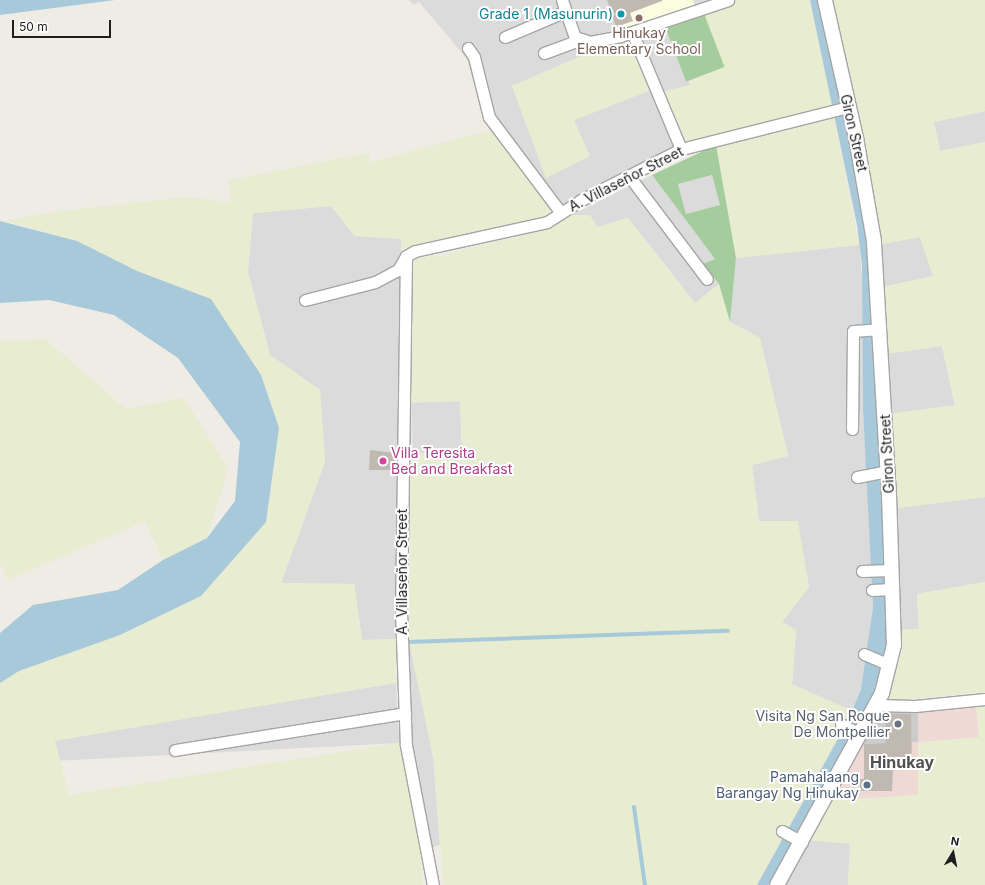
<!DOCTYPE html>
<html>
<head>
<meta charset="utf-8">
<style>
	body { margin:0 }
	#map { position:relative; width:985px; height:885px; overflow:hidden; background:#efece5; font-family:Inter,sans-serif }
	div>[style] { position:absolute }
	.residential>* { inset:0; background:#dcdbdb; transform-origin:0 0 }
	.commercial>* { inset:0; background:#eed9d5 }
	.education>* { inset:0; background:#fafddf }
	.religious>* { inset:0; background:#ccc }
	.farmland>* { inset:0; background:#e8ecd1 }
	.forest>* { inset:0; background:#a5cc9c; transform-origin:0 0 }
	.water>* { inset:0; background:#a8c9da }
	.stream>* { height:4px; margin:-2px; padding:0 2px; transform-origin:2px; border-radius:2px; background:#a8c9da }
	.building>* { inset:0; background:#bfb9b2 }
	.roads { filter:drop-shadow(1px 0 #a5a5a5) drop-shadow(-1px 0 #a5a5a5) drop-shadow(0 1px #a5a5a5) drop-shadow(0 -1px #a5a5a5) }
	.minor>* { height:11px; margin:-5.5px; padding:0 5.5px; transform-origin:5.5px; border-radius:5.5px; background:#fff }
	.tertiary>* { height:14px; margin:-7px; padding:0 7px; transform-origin:7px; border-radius:7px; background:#fff }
	.dots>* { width:11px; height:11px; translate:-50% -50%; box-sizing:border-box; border:2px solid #fff; border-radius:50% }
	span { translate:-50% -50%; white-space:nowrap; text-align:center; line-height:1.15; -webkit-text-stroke:4px #fff; paint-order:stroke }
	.culture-label { font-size:14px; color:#0d838f }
	.right { translate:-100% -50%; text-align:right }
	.education-label { font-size:14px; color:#785e54 }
	.street-label { font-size:14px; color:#1e1e1e }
	.hotel-label { font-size:14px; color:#b23c85 }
	.left { translate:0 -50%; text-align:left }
	.worship-label { font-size:14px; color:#5b616d }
	.service-label { font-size:14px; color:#4e5e75 }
	.quarter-label { font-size:16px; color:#515151; font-weight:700 }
	.north { position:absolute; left:933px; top:833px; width:40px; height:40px; -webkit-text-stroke:3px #fff; paint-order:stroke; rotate:10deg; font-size:11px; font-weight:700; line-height:16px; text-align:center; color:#1e1e1e }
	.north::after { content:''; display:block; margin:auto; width:14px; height:18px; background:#1e1e1e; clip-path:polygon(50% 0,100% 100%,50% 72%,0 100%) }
	.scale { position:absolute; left:12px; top:20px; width:99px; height:18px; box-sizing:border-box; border:2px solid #1e1e1e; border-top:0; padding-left:5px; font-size:12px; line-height:14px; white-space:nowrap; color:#1e1e1e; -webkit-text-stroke:3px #fff; paint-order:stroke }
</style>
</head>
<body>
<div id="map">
	<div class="residential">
		<div style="clip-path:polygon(408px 0,560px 0,563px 8px,502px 36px,504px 44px,566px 16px,577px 49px,623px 38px,512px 86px,546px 178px,574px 120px,651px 90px,674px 150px,563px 209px,541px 181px,533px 185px,483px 118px,467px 59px,419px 2px,414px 5px)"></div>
		<div style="clip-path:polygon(567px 0,738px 0,664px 23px,690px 85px,662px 92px,636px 33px,589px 38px,580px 35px)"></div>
		<div style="clip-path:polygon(985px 111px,985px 142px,940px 151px,934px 122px)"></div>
		<div style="clip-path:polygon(652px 175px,715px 259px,703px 265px,719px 284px,695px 303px,628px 218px,597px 227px,571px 215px)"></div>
		<div style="left:712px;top:175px;width:31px;height:35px;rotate:75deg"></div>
		<div style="clip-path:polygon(331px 206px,355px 236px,401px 239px,397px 639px,362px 640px,354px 584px,281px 583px,325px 462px,320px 390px,270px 355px,248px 272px,253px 213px)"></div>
		<div style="clip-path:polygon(920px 237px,933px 276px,883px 287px,882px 244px)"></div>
		<div style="clip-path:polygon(859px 245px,864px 295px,863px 409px,872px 538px,873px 607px,868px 647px,861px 689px,848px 721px,757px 885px,792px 685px,796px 630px,782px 622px,809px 587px,797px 521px,759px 521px,752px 465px,788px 456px,760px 338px,730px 322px,736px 258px)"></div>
		<div style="clip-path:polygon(942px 346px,955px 406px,889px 414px,885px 354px)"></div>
		<div style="left:460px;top:401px;width:51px;height:49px;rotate:88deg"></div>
		<div style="clip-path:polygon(985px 497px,985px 582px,917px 594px,919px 629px,900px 630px,896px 508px)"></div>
		<div style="clip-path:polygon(412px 649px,433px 757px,440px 845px,430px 848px,409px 730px,404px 651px)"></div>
		<div style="left:396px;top:683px;width:60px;height:346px;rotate:87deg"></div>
		<div style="clip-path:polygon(807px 840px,850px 843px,848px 885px,783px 885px)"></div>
	</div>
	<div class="commercial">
		<div style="clip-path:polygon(976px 707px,979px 737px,919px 743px,919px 795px,827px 801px,861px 744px,918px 742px,918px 711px)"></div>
	</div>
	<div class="education">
		<div style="clip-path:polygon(607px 0,693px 0,695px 7px,619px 34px)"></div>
	</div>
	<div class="religious">
		<div style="clip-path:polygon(881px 710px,918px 711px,918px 742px,861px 744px)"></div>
	</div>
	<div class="farmland">
		<div style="clip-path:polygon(738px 0,810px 0,832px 105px,681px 144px,662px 92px,690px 85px,689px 82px,724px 67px,703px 11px)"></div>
		<div style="clip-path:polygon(833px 0,985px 0,985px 111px,934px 122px,940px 151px,985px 142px,985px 497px,896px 508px,889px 414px,955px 405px,942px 346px,885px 354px,883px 287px,933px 276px,920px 237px,882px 244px,856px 101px)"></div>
		<div style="clip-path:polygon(623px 38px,626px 39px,651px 90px,574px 120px,590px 156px,546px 178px,512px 86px)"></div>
		<div style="clip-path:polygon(834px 116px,859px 245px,736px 258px,716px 145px,773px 134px)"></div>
		<div style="clip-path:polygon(492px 130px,533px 185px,556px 210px,545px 220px,401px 249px,401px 239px,355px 236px,331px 206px,253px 213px,248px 272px,270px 355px,320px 390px,325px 462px,281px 583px,354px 584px,362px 640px,397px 639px,396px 683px,55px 741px,69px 795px,399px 743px,419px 841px,423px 885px,0 885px,0 683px,19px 671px,120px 635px,201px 596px,266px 522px,279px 428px,137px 271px,77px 241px,6px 221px,52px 212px,186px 197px,230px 202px,229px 180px,368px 153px,371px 162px)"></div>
		<div style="clip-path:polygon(571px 215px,590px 215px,597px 227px,628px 218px,695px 303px,719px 284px,730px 322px,760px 338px,788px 456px,752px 465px,759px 521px,798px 521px,809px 587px,782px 622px,796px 630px,792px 684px,853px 711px,757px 885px,444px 885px,433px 757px,409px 642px,411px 455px,462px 452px,460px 401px,411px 402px,409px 259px,442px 255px,551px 228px)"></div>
		<div style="clip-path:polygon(45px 339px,126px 409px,184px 398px,228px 469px,207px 538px,163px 560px,145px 521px,7px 580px,0 562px,0 341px)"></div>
		<div style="clip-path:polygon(985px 582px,985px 692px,886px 701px,903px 649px,900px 630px,919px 629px,917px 594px)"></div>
		<div style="clip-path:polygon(976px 707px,985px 707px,985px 885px,848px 885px,850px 844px,807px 840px,827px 801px,918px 795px,918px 742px,979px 737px)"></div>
	</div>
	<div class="forest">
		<div style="left:703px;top:11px;width:60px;height:41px;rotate:69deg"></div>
		<div style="clip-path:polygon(evenodd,716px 145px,736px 258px,730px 322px,719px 284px,703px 264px,715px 259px,652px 175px,716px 145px,712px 175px,720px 205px,686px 214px,678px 184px,712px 175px)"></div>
	</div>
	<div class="water">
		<div style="clip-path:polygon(0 0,115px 0,0 15px)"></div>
		<div style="clip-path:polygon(810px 0,818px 0,848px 129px,871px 256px,890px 640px,882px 682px,790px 855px,768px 885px,757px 885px,848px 721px,861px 689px,873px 607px,863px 409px,862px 266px,857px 225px)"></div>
		<div style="clip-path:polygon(0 221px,77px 241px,137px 271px,211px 299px,261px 375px,279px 428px,266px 522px,201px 596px,120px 635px,19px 671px,0 683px,0 633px,33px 605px,118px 590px,163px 560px,207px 538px,235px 501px,240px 442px,178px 358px,114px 315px,49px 300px,0 303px)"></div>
	</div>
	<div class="stream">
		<div style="left:409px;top:642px;width:319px;rotate:-2deg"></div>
		<div style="left:634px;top:807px;width:79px;rotate:82deg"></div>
	</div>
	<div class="building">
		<div style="clip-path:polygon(607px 0,662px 0,662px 1px,630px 13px,633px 21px,616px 27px)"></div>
		<div style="clip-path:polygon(370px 450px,396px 453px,396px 470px,369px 470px)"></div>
		<div style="clip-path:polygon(885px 714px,911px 714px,912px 769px,893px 769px,892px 791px,860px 791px,860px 779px,864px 779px,864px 744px,886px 743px)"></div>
	</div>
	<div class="roads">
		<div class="minor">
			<div style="left:562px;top:0;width:39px;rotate:71deg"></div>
			<div style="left:575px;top:37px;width:16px;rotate:18deg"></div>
			<div style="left:590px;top:42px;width:31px;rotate:-11deg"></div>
			<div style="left:620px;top:36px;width:114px;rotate:-18.4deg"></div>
			<div style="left:632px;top:32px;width:127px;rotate:67.3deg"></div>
			<div style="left:505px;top:37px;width:66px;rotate:-23.1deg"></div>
			<div style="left:468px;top:48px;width:11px;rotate:56deg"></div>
			<div style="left:474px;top:57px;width:62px;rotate:76deg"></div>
			<div style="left:489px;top:117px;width:120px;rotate:53.1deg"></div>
			<div style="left:544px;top:53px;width:40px;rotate:-20.2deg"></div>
			<div style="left:629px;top:176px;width:129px;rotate:52.9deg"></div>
			<div style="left:406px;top:256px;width:355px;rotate:90.8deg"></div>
			<div style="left:401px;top:611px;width:134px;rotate:87.9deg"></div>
			<div style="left:406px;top:745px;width:143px;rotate:79.1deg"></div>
			<div style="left:305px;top:300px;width:72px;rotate:-14.4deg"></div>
			<div style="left:375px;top:282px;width:26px;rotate:-28deg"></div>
			<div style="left:398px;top:270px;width:16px;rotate:-60deg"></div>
			<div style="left:406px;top:256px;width:10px;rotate:-29deg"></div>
			<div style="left:415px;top:251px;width:135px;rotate:-12.4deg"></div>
			<div style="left:547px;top:222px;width:40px;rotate:-32.9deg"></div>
			<div style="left:581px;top:200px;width:112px;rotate:-27deg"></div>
			<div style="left:681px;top:149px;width:172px;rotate:-14.1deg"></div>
			<div style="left:852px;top:429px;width:98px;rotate:-89.4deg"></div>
			<div style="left:853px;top:331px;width:27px;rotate:-4deg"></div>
			<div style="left:857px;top:477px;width:32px;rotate:-11deg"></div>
			<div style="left:862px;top:571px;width:29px;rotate:-2deg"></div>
			<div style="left:872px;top:590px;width:19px;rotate:-3deg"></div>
			<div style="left:864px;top:654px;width:28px;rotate:23deg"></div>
			<div style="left:875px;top:705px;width:40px;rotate:1.4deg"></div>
			<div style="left:915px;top:706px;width:70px;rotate:-5.7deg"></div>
			<div style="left:841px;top:724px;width:19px;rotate:28deg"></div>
			<div style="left:175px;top:750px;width:233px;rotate:-9.1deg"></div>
			<div style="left:782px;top:831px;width:23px;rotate:29deg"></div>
		</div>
		<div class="tertiary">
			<div style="left:777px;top:885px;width:219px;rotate:-61.3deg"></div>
			<div style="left:882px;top:693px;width:49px;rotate:-76deg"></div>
			<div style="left:894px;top:645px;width:149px;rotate:-91.9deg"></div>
			<div style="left:889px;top:496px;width:255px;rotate:-93.4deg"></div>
			<div style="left:874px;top:241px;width:105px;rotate:-99.9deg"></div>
			<div style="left:856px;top:138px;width:141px;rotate:-102.7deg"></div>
		</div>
	</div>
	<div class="dots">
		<div style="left:621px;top:14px;background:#0f9aa8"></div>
		<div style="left:639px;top:18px;background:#8d6e63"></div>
		<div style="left:383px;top:461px;background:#d1479c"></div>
		<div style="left:898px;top:724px;background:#6b7280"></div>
		<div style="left:867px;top:785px;background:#5c6f8a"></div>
	</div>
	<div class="culture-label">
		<span class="right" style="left:613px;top:14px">Grade 1 (Masunurin)</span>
	</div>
	<div class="education-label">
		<span style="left:639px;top:41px">Hinukay<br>Elementary School</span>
	</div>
	<div class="street-label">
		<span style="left:854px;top:133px;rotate:77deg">Giron Street</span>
		<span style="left:626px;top:179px;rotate:-27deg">A. Villaseñor Street</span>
		<span style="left:887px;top:454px;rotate:-93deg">Giron Street</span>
		<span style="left:402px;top:572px;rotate:-90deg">A. Villaseñor Street</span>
	</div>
	<div class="hotel-label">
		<span class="left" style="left:391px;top:461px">Villa Teresita<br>Bed and Breakfast</span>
	</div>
	<div class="worship-label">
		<span class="right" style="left:890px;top:724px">Visita Ng San Roque<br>De Montpellier</span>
	</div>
	<div class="service-label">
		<span class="right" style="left:859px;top:785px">Pamahalaang<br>Barangay Ng Hinukay</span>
	</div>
	<div class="quarter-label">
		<span style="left:902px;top:762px">Hinukay</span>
	</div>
	<div class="north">N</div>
	<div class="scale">50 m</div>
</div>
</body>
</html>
